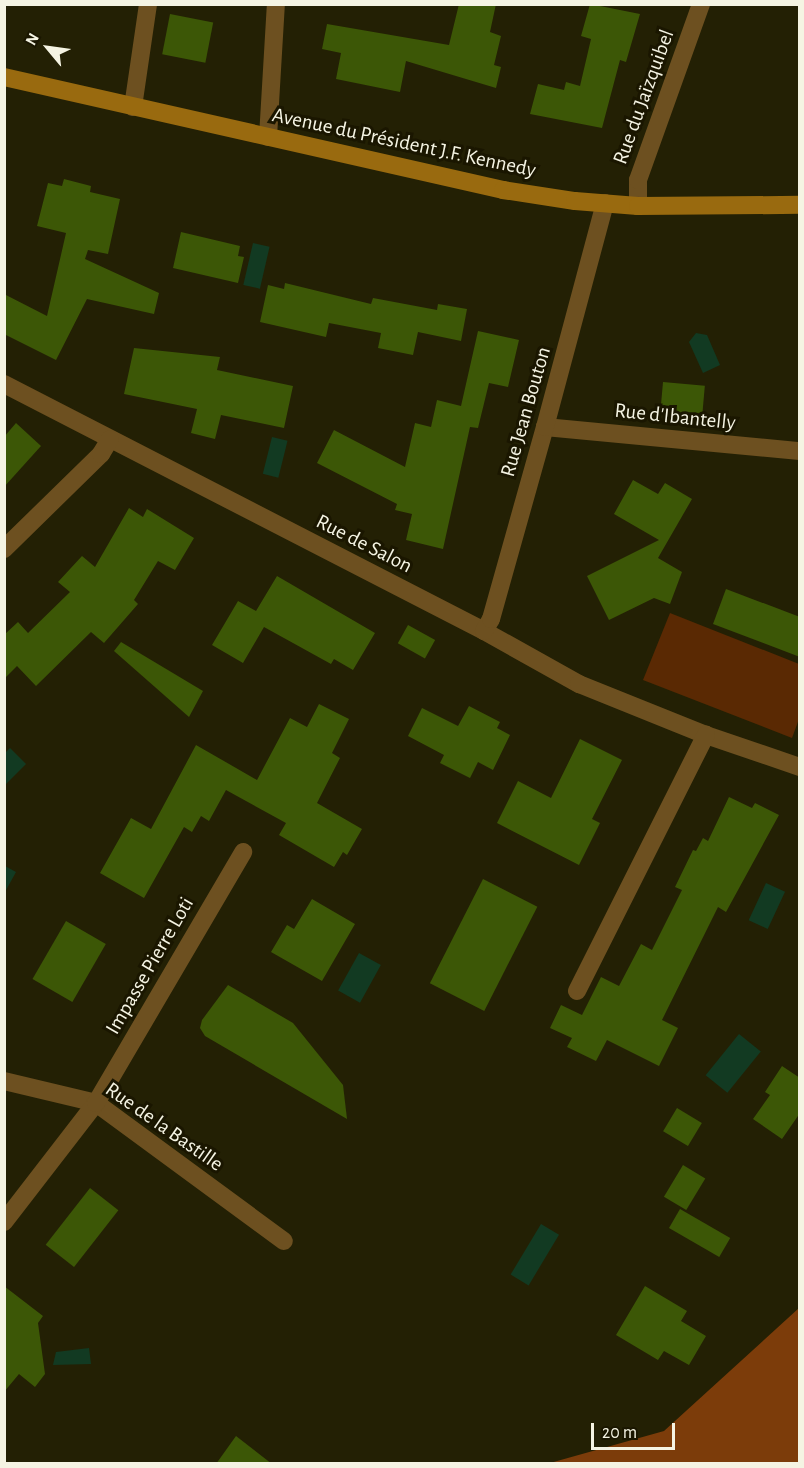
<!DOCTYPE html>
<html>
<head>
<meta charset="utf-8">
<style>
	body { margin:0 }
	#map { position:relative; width:804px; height:1468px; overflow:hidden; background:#232004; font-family:"Alegreya Sans",sans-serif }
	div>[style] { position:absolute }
	.green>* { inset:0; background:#5a2903 }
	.forest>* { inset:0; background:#7c3c0a }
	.water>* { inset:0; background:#123a22; transform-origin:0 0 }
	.building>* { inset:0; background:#3c5706; transform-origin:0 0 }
	.street>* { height:18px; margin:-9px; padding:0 9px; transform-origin:9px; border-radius:9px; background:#6d5020 }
	.secondary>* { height:18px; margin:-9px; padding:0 9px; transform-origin:9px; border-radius:9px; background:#996a0f }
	span { translate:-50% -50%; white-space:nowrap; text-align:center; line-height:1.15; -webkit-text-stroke:6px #1a1600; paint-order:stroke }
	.street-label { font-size:21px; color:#f5f4e3 }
	.frame { position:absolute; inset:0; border:6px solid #f5f4e3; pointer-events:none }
	.north { position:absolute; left:18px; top:18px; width:60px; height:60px; -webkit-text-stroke:4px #1a1600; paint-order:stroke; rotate:299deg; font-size:16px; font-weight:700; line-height:24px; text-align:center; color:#f5f4e3 }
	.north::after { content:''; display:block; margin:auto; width:21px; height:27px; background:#f5f4e3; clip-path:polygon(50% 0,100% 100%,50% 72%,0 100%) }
	.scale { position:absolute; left:591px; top:1423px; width:84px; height:27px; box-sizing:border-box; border:3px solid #f5f4e3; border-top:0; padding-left:8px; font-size:18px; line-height:21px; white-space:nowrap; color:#f5f4e3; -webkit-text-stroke:4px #1a1600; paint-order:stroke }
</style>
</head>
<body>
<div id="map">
	<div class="green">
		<div style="clip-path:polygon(670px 613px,799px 664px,799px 719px,792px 738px,643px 680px)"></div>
	</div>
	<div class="forest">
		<div style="clip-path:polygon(799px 1308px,799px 1463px,550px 1463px,664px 1431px)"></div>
	</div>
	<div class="water">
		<div style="left:253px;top:243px;width:17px;height:43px;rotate:13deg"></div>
		<div style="clip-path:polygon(696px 333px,707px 335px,720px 365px,703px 373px,689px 342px)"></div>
		<div style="left:272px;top:437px;width:16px;height:38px;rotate:14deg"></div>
		<div style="clip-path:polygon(10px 748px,26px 764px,5px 785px,5px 753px)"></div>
		<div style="clip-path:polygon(5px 866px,16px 872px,5px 892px)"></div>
		<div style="left:766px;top:883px;width:21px;height:41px;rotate:25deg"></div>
		<div style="left:359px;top:953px;width:25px;height:43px;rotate:29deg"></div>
		<div style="left:739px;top:1034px;width:28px;height:53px;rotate:39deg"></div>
		<div style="left:541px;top:1224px;width:21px;height:59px;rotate:31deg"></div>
		<div style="clip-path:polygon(89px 1348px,91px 1364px,53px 1365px,56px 1352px)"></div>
	</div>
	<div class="building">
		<div style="clip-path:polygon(459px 4px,496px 4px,490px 32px,501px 36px,494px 65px,501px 67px,496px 88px,406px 61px,400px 92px,336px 79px,341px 53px,322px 49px,327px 24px,449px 45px)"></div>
		<div style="clip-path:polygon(590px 4px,640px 14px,626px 62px,620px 60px,602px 128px,530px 114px,538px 84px,564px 90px,566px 82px,580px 86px,591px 39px,581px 36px)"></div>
		<div style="left:170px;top:14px;width:44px;height:41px;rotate:11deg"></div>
		<div style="clip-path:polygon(64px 179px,91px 186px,90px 192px,120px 199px,108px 254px,88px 250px,85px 259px,159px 293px,154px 314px,87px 299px,56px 360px,4px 334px,4px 294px,47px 316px,66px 233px,37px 226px,48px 183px,62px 186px)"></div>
		<div style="clip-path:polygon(181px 232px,240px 246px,238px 256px,244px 257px,238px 283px,173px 268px)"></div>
		<div style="clip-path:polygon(285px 283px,371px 304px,373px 298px,437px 310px,438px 304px,467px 309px,461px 341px,418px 332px,413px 355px,378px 348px,381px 333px,329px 323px,326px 337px,260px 322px,268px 285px,284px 289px)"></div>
		<div style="clip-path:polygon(478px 331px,519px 340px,508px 387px,489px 383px,478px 428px,470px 427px,443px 549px,406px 540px,412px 514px,395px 510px,397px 504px,317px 463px,334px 430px,405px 467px,415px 423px,431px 427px,437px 400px,461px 406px)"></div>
		<div style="clip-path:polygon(134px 348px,220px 357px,217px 370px,293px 386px,284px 428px,221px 415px,215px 439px,191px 433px,197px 409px,124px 394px)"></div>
		<div style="left:663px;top:382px;width:42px;height:33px;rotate:5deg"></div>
		<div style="clip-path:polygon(16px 423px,41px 446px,4px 487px,4px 437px)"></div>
		<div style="clip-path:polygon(633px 480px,658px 494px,665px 483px,692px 499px,658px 558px,682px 572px,670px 604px,654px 598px,609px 620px,587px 576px,659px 540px,614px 514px)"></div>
		<div style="clip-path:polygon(129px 508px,143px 517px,147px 509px,194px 538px,175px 570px,158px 561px,134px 600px,138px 604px,104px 643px,91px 632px,36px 686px,17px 666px,4px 679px,4px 635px,18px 622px,28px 633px,70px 592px,58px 582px,82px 556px,95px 567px)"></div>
		<div style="clip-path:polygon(277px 576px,375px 633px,353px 670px,334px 659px,331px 664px,264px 627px,243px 663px,212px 645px,238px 601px,256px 611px)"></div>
		<div style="clip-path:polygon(726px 589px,800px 617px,800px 657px,713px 624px)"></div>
		<div style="left:408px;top:625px;width:31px;height:21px;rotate:29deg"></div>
		<div style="clip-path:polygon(121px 642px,203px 691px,189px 717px,114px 651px)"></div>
		<div style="clip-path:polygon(319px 704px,349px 719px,332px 753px,340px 758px,317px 803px,362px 829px,347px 855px,343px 852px,334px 867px,279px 835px,286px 823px,226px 790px,209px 821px,201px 816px,192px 832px,184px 827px,144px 898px,100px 873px,131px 818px,151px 829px,196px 745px,257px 780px,290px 718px,307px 727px)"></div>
		<div style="clip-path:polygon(469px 706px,500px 722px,497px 728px,510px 735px,493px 770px,478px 762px,470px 778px,440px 763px,444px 755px,408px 736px,422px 708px,458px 726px)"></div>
		<div style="clip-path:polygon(580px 739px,622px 760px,592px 819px,600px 823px,579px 865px,497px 823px,518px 781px,551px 798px)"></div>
		<div style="clip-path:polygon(729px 797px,752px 808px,755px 803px,779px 815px,726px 912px,718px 907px,662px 1020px,678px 1028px,659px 1066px,607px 1040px,596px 1061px,567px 1047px,572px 1038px,550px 1028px,561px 1005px,582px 1015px,601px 977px,619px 986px,641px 944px,652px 950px,682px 890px,675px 887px,693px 850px,696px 851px,703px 838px,708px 841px)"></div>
		<div style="left:483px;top:879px;width:61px;height:117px;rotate:27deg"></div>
		<div style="clip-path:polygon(312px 899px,355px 924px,322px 981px,271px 952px,287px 925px,294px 929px)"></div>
		<div style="left:66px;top:921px;width:46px;height:67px;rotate:30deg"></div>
		<div style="clip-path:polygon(228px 985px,293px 1023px,343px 1085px,347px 1119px,205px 1036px,200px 1028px,202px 1020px)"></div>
		<div style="clip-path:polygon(782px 1066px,800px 1078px,800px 1113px,782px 1139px,753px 1119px,770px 1095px,765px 1092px)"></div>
		<div style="left:677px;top:1108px;width:29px;height:27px;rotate:31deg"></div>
		<div style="left:683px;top:1165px;width:26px;height:37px;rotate:31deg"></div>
		<div style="left:90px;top:1188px;width:36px;height:72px;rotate:38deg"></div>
		<div style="left:680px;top:1209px;width:58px;height:22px;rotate:30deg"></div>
		<div style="clip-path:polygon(4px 1286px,43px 1316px,38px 1323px,45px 1374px,35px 1387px,19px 1374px,4px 1392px)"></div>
		<div style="clip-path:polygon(645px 1286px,687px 1311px,681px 1321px,706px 1336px,689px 1365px,664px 1351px,658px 1360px,616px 1335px)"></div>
		<div style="clip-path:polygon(236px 1436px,272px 1464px,216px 1464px)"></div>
	</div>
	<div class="street">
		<div style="left:133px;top:107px;width:104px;rotate:-81.7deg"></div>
		<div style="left:268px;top:137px;width:133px;rotate:-86.6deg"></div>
		<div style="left:638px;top:206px;width:26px;rotate:-90deg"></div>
		<div style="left:638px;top:180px;width:187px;rotate:-70.3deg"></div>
		<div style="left:4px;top:384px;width:540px;rotate:27.23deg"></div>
		<div style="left:484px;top:631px;width:109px;rotate:29.2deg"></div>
		<div style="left:579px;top:684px;width:137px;rotate:21.9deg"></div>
		<div style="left:706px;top:735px;width:99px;rotate:18.8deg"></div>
		<div style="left:545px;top:427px;width:256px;rotate:5.4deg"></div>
		<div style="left:4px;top:549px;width:136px;rotate:-44.4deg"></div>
		<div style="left:101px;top:454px;width:17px;rotate:-59deg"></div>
		<div style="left:484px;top:631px;width:14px;rotate:-60deg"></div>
		<div style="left:491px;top:619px;width:199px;rotate:-74.3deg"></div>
		<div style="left:545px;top:427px;width:232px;rotate:-75deg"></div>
		<div style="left:577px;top:991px;width:287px;rotate:-63.3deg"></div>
		<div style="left:4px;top:1081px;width:95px;rotate:13.4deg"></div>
		<div style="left:96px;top:1103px;width:233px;rotate:36.3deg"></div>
		<div style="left:4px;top:1222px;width:150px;rotate:-52.3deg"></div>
		<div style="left:96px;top:1103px;width:291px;rotate:-59.6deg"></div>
	</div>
	<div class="secondary">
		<div style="left:4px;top:77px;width:512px;rotate:12.76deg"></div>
		<div style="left:503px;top:190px;width:73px;rotate:8.7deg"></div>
		<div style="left:575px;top:201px;width:63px;rotate:4.5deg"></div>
		<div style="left:638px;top:206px;width:162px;rotate:-0.4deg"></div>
	</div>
	<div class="street-label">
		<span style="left:644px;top:97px;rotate:-70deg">Rue du Jaïzquibel</span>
		<span style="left:404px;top:143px;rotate:12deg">Avenue du Président J.F. Kennedy</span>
		<span style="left:526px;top:412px;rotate:-74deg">Rue Jean Bouton</span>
		<span style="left:675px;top:417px;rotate:6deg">Rue d'Ibantelly</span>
		<span style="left:364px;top:544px;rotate:27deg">Rue de Salon</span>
		<span style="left:150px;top:966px;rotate:-60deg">Impasse Pierre Loti</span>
		<span style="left:164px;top:1127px;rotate:35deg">Rue de la Bastille</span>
	</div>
	<div class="frame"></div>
	<div class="north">N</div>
	<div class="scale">20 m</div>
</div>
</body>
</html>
